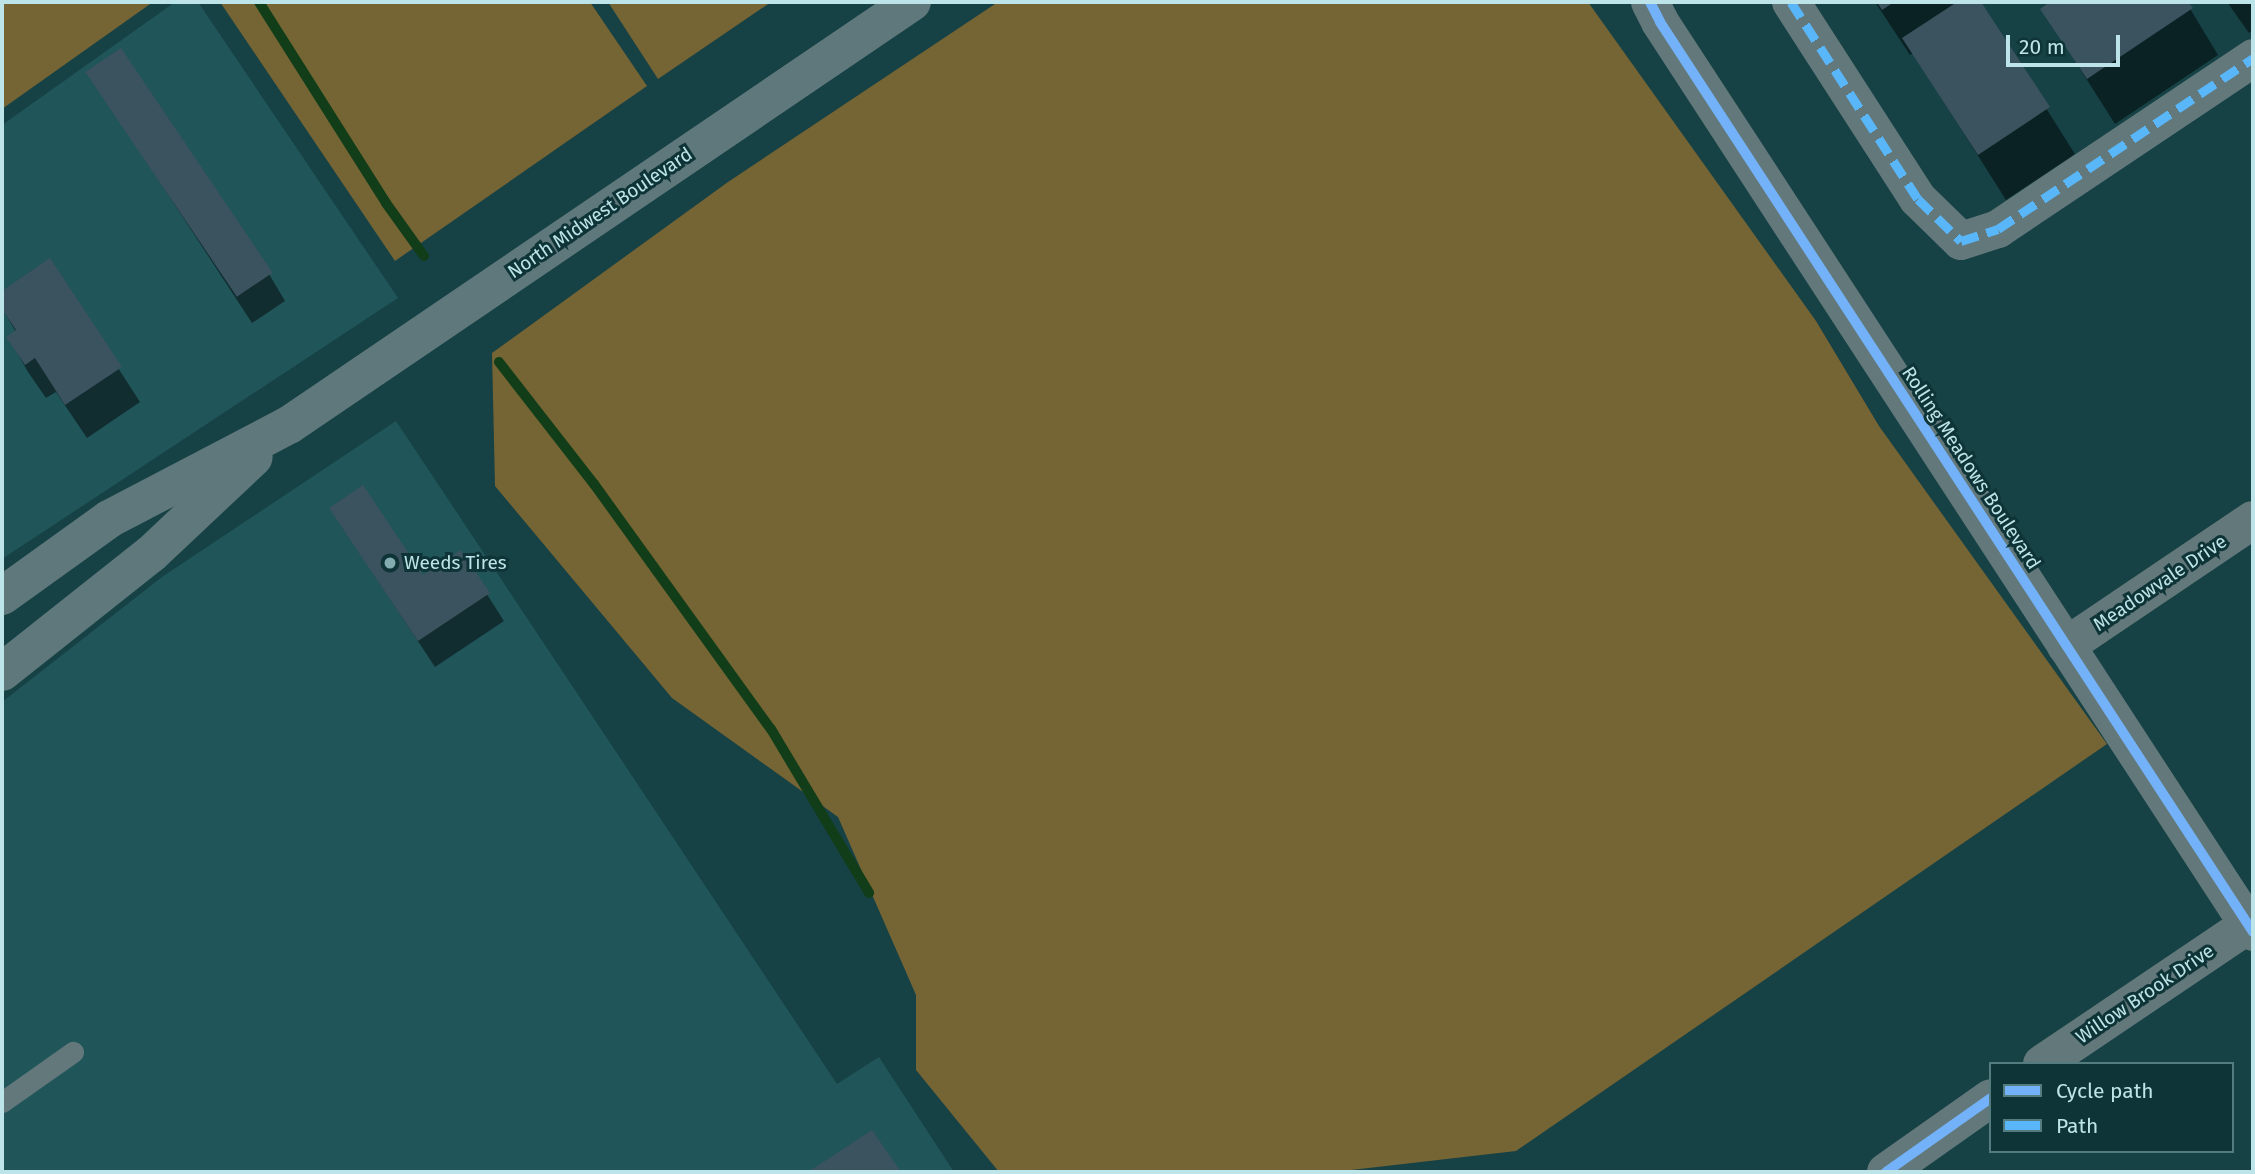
<!DOCTYPE html>
<html>
<head>
<meta charset="utf-8">
<style>
	body { margin:0 }
	#map { position:relative; width:2255px; height:1174px; overflow:hidden; background:#164145; font-family:"Fira Sans",sans-serif }
	div>[style] { position:absolute }
	.built>* { inset:0; background:#20555a }
	.green>* { inset:0; background:#756434 }
	.shadow>* { inset:0; background:#0007 }
	.stream>* { height:10px; margin:-5px; padding:0 5px; transform-origin:5px; border-radius:5px; background:#113d19 }
	.building>* { inset:0; background:#3b535e; transform-origin:0 0 }
	.service>* { height:21px; margin:-10.5px; padding:0 10.5px; transform-origin:10.5px; border-radius:10.5px; background:#63787a }
	.minor>* { height:38px; margin:-19px; padding:0 19px; transform-origin:19px; border-radius:19px; background:#63787a }
	.secondary>* { height:38px; margin:-19px; padding:0 19px; transform-origin:19px; border-radius:19px; background:#5f787c }
	.quiet>* { height:9px; margin-top:-4.5px; transform-origin:0; background:repeating-linear-gradient(90deg,#59b6f9 0 18px,transparent 0 27px) }
	.cycleway>* { height:10px; margin:-5px; padding:0 5px; transform-origin:5px; border-radius:5px; background:#73b2f8 }
	.dots>* { width:19px; height:19px; translate:-50% -50%; box-sizing:border-box; border:4px solid #0e3437; border-radius:50% }
	span { translate:-50% -50%; white-space:nowrap; text-align:center; line-height:1.15; -webkit-text-stroke:6px #0e3437; paint-order:stroke }
	.street-label { font-size:19px; color:#bde5e9 }
	.poi-label { font-size:19px; color:#bde5e9 }
	.left { translate:0 -50%; text-align:left }
	.frame { position:absolute; inset:0; border:4px solid #bde5e9; pointer-events:none }
	.legend { position:absolute; left:1989px; top:1062px; width:245px; height:91px; box-sizing:border-box; background:#0e3437; border:2px solid #547b7e; margin:0; padding:9px 12px; list-style:none; font-size:21px; color:#bde5e9 }
	.legend li { display:flex; align-items:center; gap:14px; height:35px }
	.legend b { width:35px; border:2px solid #547b7e }
	.scale { position:absolute; left:2006px; top:35px; width:114px; height:32px; box-sizing:border-box; border:4px solid #bde5e9; border-top:0; padding-left:9px; font-size:21px; line-height:24px; white-space:nowrap; color:#bde5e9; -webkit-text-stroke:5px #0e3437; paint-order:stroke }
</style>
</head>
<body>
<div id="map">
	<div class="built">
		<div style="clip-path:polygon(175px 2px,198px 2px,398px 298px,2px 559px,2px 125px)"></div>
		<div style="clip-path:polygon(396px 421px,837px 1084px,879px 1057px,954px 1172px,2px 1172px,2px 702px,162px 577px)"></div>
	</div>
	<div class="green">
		<div style="clip-path:polygon(2px 2px,153px 2px,2px 109px)"></div>
		<div style="clip-path:polygon(220px 2px,590px 2px,647px 86px,395px 261px)"></div>
		<div style="clip-path:polygon(608px 2px,771px 2px,658px 79px)"></div>
		<div style="clip-path:polygon(998px 2px,1588px 2px,1816px 321px,1879px 426px,2107px 744px,1516px 1151px,1334px 1172px,999px 1172px,916px 1070px,916px 995px,838px 817px,672px 698px,495px 486px,492px 353px,728px 182px)"></div>
	</div>
	<div class="shadow">
		<div style="clip-path:polygon(1875px 2px,1979px 2px,2075px 154px,2006px 200px,1913px 53px,1910px 55px)"></div>
		<div style="clip-path:polygon(2053px 2px,2186px 2px,2218px 55px,2115px 124px,2042px 9px)"></div>
		<div style="clip-path:polygon(2227px 2px,2253px 2px,2253px 30px,2249px 33px)"></div>
		<div style="clip-path:polygon(88px 72px,269px 274px,285px 301px,252px 323px)"></div>
		<div style="clip-path:polygon(49px 261px,140px 402px,87px 438px,56px 392px,46px 398px,28px 372px,8px 337px,16px 332px,2px 308px,2px 293px)"></div>
		<div style="clip-path:polygon(331px 509px,423px 578px,460px 552px,504px 621px,435px 667px)"></div>
	</div>
	<div class="stream">
		<div style="left:259px;top:2px;width:238px;rotate:57.7deg"></div>
		<div style="left:386px;top:203px;width:65px;rotate:54.4deg"></div>
		<div style="left:499px;top:362px;width:155px;rotate:52.1deg"></div>
		<div style="left:594px;top:484px;width:302px;rotate:54.2deg"></div>
		<div style="left:771px;top:729px;width:191px;rotate:59.1deg"></div>
	</div>
	<div class="building">
		<div style="clip-path:polygon(1877px 2px,1894px 2px,1882px 10px)"></div>
		<div style="clip-path:polygon(1957px 2px,1981px 2px,2050px 107px,1978px 155px,1902px 38px)"></div>
		<div style="clip-path:polygon(2050px 2px,2188px 2px,2193px 8px,2087px 79px,2040px 9px)"></div>
		<div style="left:121px;top:48px;width:271px;height:43px;rotate:56deg"></div>
		<div style="clip-path:polygon(50px 258px,122px 367px,65px 405px,35px 358px,25px 365px,6px 337px,16px 330px,2px 309px,2px 291px)"></div>
		<div style="clip-path:polygon(363px 485px,423px 575px,461px 550px,490px 593px,418px 641px,329px 508px)"></div>
		<div style="clip-path:polygon(872px 1130px,901px 1172px,808px 1172px)"></div>
	</div>
	<div class="service">
		<div style="left:2px;top:1102px;width:87px;rotate:-35.2deg"></div>
	</div>
	<div class="minor">
		<div style="left:1650px;top:2px;width:22px;rotate:63deg"></div>
		<div style="left:1660px;top:22px;width:1086px;rotate:56.91deg"></div>
		<div style="left:1791px;top:2px;width:234px;rotate:57.2deg"></div>
		<div style="left:1918px;top:199px;width:60px;rotate:44.3deg"></div>
		<div style="left:1961px;top:241px;width:39px;rotate:-18deg"></div>
		<div style="left:1998px;top:229px;width:307px;rotate:-33.8deg"></div>
		<div style="left:2066px;top:646px;width:225px;rotate:-34deg"></div>
		<div style="left:2042px;top:1064px;width:249px;rotate:-34deg"></div>
		<div style="left:1886px;top:1172px;width:128px;rotate:-35.2deg"></div>
	</div>
	<div class="secondary">
		<div style="left:2px;top:596px;width:132px;rotate:-35.7deg"></div>
		<div style="left:109px;top:519px;width:203px;rotate:-27.6deg"></div>
		<div style="left:289px;top:425px;width:753px;rotate:-34.18deg"></div>
		<div style="left:2px;top:672px;width:190px;rotate:-38.4deg"></div>
		<div style="left:151px;top:554px;width:141px;rotate:-43.3deg"></div>
	</div>
	<div class="quiet">
		<div style="left:1791px;top:2px;width:234px;rotate:57.2deg"></div>
		<div style="left:1918px;top:199px;width:60px;rotate:44.3deg"></div>
		<div style="left:1961px;top:241px;width:39px;rotate:-18deg"></div>
		<div style="left:1998px;top:229px;width:307px;rotate:-33.8deg"></div>
	</div>
	<div class="cycleway">
		<div style="left:1650px;top:2px;width:22px;rotate:63deg"></div>
		<div style="left:1660px;top:22px;width:1086px;rotate:56.91deg"></div>
		<div style="left:1886px;top:1172px;width:128px;rotate:-35.2deg"></div>
	</div>
	<div class="dots">
		<div style="left:390px;top:563px;background:#83acb0"></div>
	</div>
	<div class="street-label">
		<span style="left:600px;top:213px;rotate:-34deg">North Midwest Boulevard</span>
		<span style="left:1971px;top:468px;rotate:57deg">Rolling Meadows Boulevard</span>
		<span style="left:2160px;top:583px;rotate:-34deg">Meadowvale Drive</span>
		<span style="left:2145px;top:994px;rotate:-34deg">Willow Brook Drive</span>
	</div>
	<div class="poi-label">
		<span class="left" style="left:404px;top:563px">Weeds Tires</span>
	</div>
	<div class="frame"></div>
	<ul class="legend">
	<li><b style="height:9px;background:#73b2f8"></b>Cycle path</li>
	<li><b style="height:9px;background:#59b6f9"></b>Path</li>
	</ul>
	<div class="scale">20 m</div>
</div>
</body>
</html>
